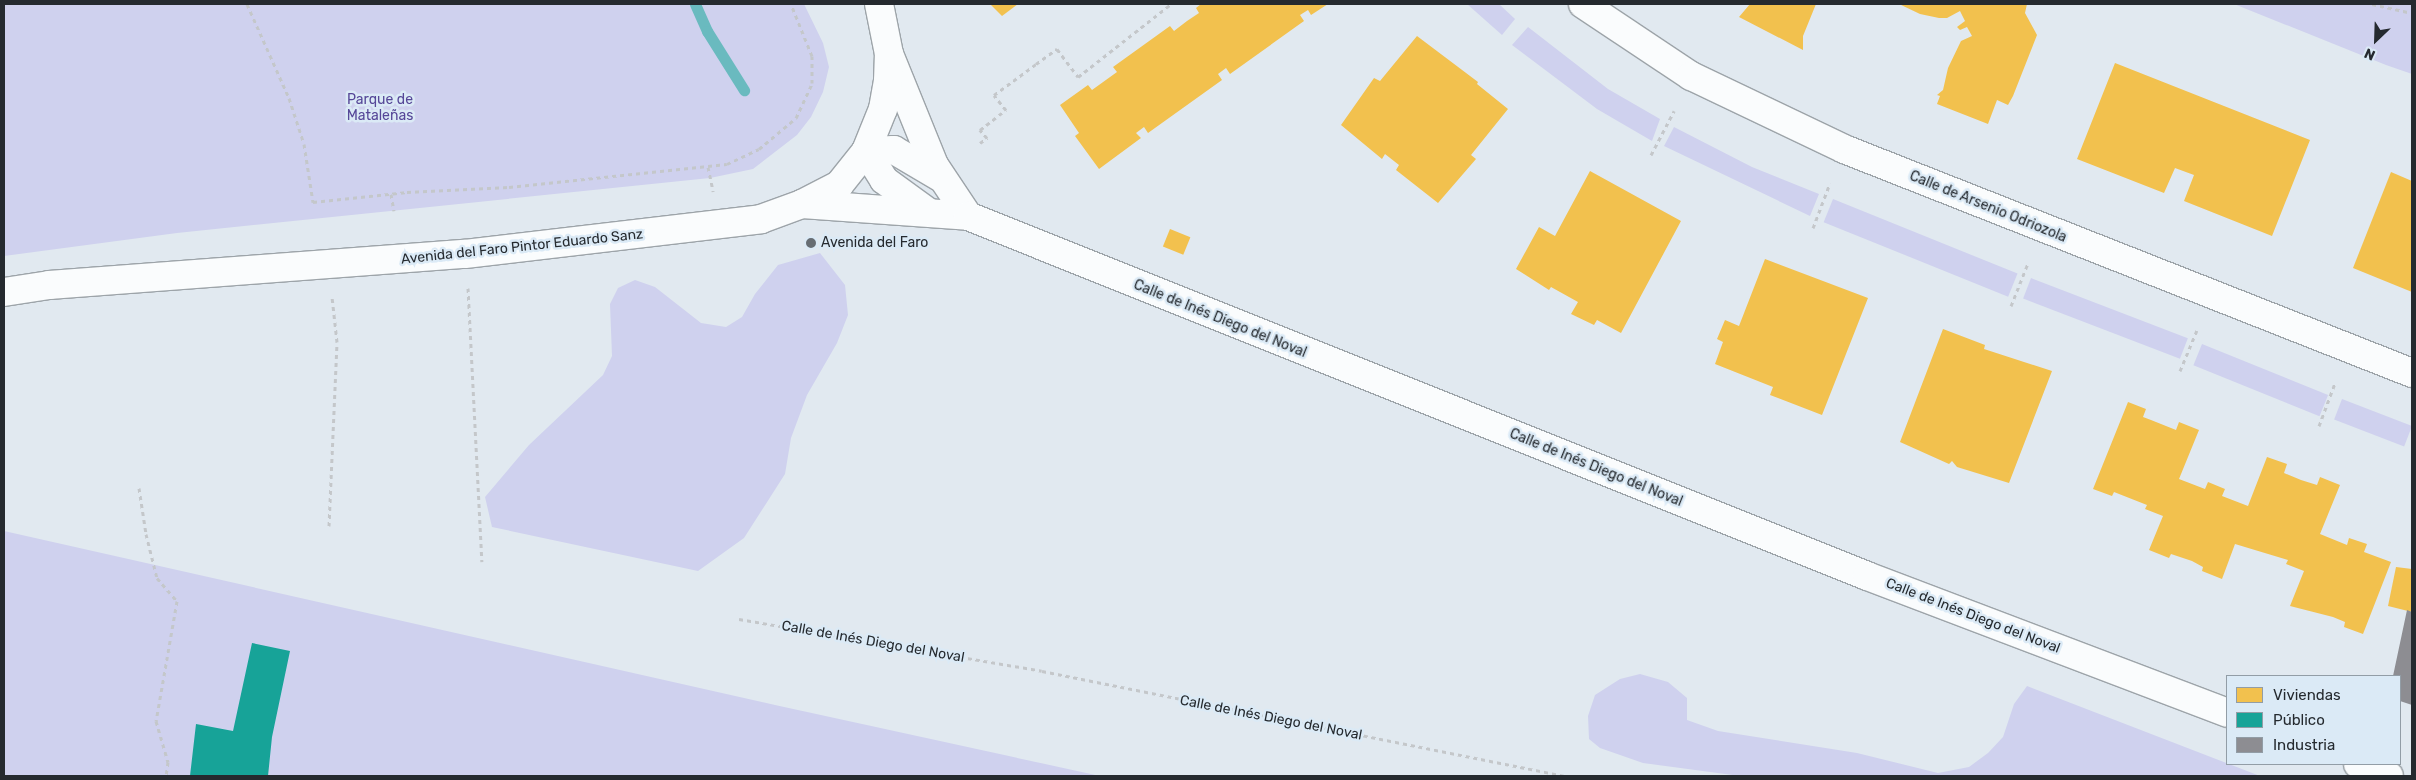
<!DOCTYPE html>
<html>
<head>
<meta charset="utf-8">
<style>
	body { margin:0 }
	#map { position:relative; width:2416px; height:780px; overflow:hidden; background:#e1e9f0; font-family:Rubik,sans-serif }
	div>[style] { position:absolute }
	.green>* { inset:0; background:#cfd1ee; transform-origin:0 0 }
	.homes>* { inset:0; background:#f2c14e; transform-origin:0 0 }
	.public>* { inset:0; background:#17a398 }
	.industry>* { inset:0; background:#8d8d92 }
	.stream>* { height:11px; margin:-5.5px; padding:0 5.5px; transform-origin:5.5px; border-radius:5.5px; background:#6ababf }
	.path>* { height:3px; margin-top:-1.5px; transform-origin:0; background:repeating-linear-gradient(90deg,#c4c7ca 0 4px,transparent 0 8px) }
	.roads { filter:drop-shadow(1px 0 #9da4a9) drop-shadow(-1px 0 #9da4a9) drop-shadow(0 1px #9da4a9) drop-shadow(0 -1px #9da4a9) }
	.minor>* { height:28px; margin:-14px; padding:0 14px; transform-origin:14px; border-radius:14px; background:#fafcfd }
	.major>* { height:28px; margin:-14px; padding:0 14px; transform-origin:14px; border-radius:14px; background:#fafcfd }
	.dots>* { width:14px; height:14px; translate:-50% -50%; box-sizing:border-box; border:2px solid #dbeaf6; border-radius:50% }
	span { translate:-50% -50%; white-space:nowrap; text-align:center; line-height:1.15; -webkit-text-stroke:5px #dbeaf6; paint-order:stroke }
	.park-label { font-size:14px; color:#564798 }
	.street-label { font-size:14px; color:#252a2f }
	.poi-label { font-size:14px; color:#252a2f }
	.left { translate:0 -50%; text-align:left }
	.frame { position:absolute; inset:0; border:5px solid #252a2f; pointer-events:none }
	.legend { position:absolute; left:2226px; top:675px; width:175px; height:90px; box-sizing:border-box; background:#dbeaf6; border:1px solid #929da6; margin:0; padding:6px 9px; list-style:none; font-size:15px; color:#252a2f }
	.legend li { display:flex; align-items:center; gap:10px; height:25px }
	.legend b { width:25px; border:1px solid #929da6 }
	.north { position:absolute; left:2351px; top:15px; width:50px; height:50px; -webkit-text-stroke:4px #dbeaf6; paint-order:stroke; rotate:204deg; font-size:14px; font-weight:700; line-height:20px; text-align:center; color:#252a2f }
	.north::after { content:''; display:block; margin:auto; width:18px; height:22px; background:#252a2f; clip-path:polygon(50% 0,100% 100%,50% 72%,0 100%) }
</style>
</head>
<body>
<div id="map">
	<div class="green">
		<div style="clip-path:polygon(4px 4px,804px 4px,823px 43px,829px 67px,823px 92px,811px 117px,797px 135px,753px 169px,710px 178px,177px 233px,4px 256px)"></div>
		<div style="clip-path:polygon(1467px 4px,1499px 4px,1515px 19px,1502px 35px)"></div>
		<div style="clip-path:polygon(2234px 4px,2412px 4px,2412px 74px,2386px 65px)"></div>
		<div style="clip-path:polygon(1528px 27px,1608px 89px,1660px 119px,1652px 141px,1597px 109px,1512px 45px)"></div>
		<div style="clip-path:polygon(1674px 127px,1752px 167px,1819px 194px,1810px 216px,1664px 146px)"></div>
		<div style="left:1833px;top:199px;width:199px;height:25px;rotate:22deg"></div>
		<div style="clip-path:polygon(820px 253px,845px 285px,848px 315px,837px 343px,807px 395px,791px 438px,785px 474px,744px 538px,698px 571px,492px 527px,485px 497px,529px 445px,603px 375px,612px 356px,610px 304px,618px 288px,635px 280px,655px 287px,701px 323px,726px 327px,742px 317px,755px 294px,778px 265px)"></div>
		<div style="left:2031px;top:278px;width:168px;height:22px;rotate:21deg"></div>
		<div style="left:2202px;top:344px;width:136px;height:23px;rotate:22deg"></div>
		<div style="left:2342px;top:399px;width:75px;height:22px;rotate:21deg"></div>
		<div style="clip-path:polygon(4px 531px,775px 705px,1100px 776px,4px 776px)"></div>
		<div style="clip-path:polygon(1640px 674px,1668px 682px,1687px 698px,1687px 720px,1718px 731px,1857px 753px,1938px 773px,1969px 767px,1988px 753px,2003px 737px,2014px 704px,2027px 686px,2260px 776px,1740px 776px,1643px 763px,1600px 748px,1589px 739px,1588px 716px,1595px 695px,1620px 679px)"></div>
	</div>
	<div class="homes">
		<div style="clip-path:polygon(990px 4px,1018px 4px,1002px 16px)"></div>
		<div style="clip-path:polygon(1201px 4px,1328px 4px,1311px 15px,1308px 10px,1300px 15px,1304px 21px,1230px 74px,1226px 68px,1218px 74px,1222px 80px,1148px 133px,1144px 127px,1136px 133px,1141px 138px,1099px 169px,1075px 136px,1079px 133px,1060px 105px,1088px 85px,1092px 90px,1117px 72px,1113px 67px,1170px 26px,1174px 31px,1187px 21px,1199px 13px,1196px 8px)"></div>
		<div style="clip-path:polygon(1750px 4px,1816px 4px,1803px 36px,1803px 50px,1739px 17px)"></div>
		<div style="clip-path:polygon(1899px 4px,2027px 4px,2025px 13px,2037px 35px,2013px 96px,2008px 105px,1997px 100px,1988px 124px,1937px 104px,1940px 96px,1937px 95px,1943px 90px,1948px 68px,1961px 41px,1972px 36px,1967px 27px,1960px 30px,1957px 27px,1965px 21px,1960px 11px,1947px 18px,1939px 18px,1920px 14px)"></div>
		<div style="clip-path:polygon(1417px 36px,1478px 82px,1477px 84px,1508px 109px,1471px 155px,1476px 159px,1438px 203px,1396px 170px,1399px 165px,1385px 154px,1382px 159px,1341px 125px,1374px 78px,1380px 81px)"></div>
		<div style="clip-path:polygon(2115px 63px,2310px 140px,2272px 236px,2184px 201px,2194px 175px,2175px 168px,2164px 193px,2077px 159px)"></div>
		<div style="clip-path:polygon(1590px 171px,1681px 221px,1621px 333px,1597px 320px,1594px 325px,1571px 314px,1578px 302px,1551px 287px,1549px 290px,1516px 269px,1539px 227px,1555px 236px)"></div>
		<div style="clip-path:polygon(2391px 172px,2412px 181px,2412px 292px,2353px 268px)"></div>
		<div style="left:1170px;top:229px;width:22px;height:19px;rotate:22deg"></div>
		<div style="clip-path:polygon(1765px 259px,1868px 298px,1822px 415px,1770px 395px,1773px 387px,1715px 364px,1723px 342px,1717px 339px,1725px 320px,1739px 326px)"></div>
		<div style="clip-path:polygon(1943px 329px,1985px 345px,1984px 349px,2052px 371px,2009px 483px,1957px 467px,1952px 461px,1949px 464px,1900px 442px)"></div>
		<div style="clip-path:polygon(2128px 402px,2146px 409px,2143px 417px,2151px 420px,2176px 430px,2179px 422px,2199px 430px,2179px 479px,2205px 489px,2208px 482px,2225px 489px,2222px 496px,2248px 506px,2267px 457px,2287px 464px,2284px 473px,2301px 480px,2317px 485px,2320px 477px,2340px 485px,2320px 534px,2347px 545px,2349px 538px,2367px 544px,2364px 552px,2391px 562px,2363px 634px,2344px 627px,2345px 622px,2333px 617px,2290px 606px,2304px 571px,2286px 564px,2288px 560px,2235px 544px,2222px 579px,2202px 571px,2203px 567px,2192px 561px,2171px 554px,2169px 558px,2149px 550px,2163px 516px,2145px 509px,2147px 505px,2114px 492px,2112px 496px,2093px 489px)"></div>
		<div style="clip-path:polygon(2396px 567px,2412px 569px,2412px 612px,2388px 606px)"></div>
	</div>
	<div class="public">
		<div style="clip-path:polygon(252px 643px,290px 651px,272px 737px,268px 776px,190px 776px,196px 724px,233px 731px)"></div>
	</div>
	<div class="industry">
		<div style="clip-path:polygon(2407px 610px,2412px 612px,2412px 705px,2400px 701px,2400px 676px,2393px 676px)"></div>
	</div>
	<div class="stream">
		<div style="left:695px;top:4px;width:30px;rotate:66deg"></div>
		<div style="left:707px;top:31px;width:70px;rotate:57.9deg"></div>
	</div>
	<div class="path">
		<div style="left:247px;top:4px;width:103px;rotate:65.9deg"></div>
		<div style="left:289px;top:98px;width:48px;rotate:71.9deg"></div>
		<div style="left:304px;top:144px;width:59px;rotate:81.2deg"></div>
		<div style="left:313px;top:202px;width:95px;rotate:-6.1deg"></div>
		<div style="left:407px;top:192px;width:102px;rotate:-2.8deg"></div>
		<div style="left:509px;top:187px;width:219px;rotate:-6deg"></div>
		<div style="left:727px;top:164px;width:35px;rotate:-25deg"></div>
		<div style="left:759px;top:149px;width:48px;rotate:-40deg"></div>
		<div style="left:796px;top:118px;width:38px;rotate:-65deg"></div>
		<div style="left:812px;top:83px;width:27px;rotate:-90deg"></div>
		<div style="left:812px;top:56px;width:56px;rotate:-112deg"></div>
		<div style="left:2372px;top:4px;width:41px;rotate:12.7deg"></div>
		<div style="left:980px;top:143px;width:9px;rotate:-36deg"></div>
		<div style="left:987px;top:138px;width:11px;rotate:-131deg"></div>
		<div style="left:980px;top:130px;width:33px;rotate:-38deg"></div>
		<div style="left:1006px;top:110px;width:19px;rotate:-129deg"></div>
		<div style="left:994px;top:95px;width:52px;rotate:-36.4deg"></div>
		<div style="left:1036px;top:64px;width:26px;rotate:-36deg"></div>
		<div style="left:1057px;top:49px;width:35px;rotate:53deg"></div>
		<div style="left:1078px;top:77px;width:118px;rotate:-38.1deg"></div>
		<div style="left:1651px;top:155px;width:50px;rotate:-62.4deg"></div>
		<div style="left:708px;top:167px;width:25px;rotate:78deg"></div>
		<div style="left:391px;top:194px;width:17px;rotate:80deg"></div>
		<div style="left:1813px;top:228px;width:48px;rotate:-69.3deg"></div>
		<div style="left:468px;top:288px;width:274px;rotate:87.1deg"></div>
		<div style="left:2011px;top:306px;width:46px;rotate:-68.4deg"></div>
		<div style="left:2180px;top:371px;width:44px;rotate:-67.5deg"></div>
		<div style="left:2319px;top:426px;width:46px;rotate:-69.6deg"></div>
		<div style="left:139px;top:488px;width:47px;rotate:81.3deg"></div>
		<div style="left:146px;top:534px;width:45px;rotate:76deg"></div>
		<div style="left:157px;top:578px;width:30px;rotate:49deg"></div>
		<div style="left:177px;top:601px;width:122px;rotate:99.9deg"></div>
		<div style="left:156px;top:721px;width:43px;rotate:73.7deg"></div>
		<div style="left:168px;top:762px;width:14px;rotate:98deg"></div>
		<div style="left:329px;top:526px;width:184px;rotate:-87.5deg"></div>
		<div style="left:337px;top:342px;width:45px;rotate:-96.3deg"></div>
		<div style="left:739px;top:619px;width:307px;rotate:9.7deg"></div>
		<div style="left:1042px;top:671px;width:533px;rotate:11.35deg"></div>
	</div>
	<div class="roads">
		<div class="minor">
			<div style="left:1583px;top:4px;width:130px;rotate:33.7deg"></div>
			<div style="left:1691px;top:76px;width:170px;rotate:25.5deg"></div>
			<div style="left:1844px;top:149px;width:611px;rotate:21.52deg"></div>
			<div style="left:889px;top:54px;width:120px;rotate:67.9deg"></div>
			<div style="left:934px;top:165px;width:61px;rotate:56.3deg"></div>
			<div style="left:866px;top:151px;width:34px;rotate:58deg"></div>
			<div style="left:884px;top:180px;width:54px;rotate:36deg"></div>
			<div style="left:866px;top:151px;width:28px;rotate:-2deg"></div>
			<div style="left:894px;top:150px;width:53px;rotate:30.4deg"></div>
			<div style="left:802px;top:204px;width:166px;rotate:4.1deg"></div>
			<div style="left:968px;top:216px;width:968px;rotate:21.82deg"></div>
			<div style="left:1867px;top:576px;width:385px;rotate:20.8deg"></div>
			<div style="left:4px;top:292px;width:46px;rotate:-8.8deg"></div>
			<div style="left:49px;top:285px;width:417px;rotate:-4.3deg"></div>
			<div style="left:465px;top:254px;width:298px;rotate:-6.7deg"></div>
			<div style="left:761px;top:219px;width:44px;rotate:-20.1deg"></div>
			<div style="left:802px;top:204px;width:42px;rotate:-27.2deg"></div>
			<div style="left:839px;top:185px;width:43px;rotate:-51.5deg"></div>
			<div style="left:2358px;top:764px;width:33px;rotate:21deg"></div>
		</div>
		<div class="major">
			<div style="left:866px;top:151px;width:45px;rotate:-68deg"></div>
			<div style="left:883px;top:109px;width:28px;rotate:-80deg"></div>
			<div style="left:888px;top:81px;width:27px;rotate:-88deg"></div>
			<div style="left:889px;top:54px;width:51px;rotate:-101.3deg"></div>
		</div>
	</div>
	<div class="dots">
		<div style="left:811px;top:243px;background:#676d73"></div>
	</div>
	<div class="park-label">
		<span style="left:380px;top:108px">Parque de<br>Mataleñas</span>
	</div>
	<div class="street-label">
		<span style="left:1988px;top:207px;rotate:22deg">Calle de Arsenio Odriozola</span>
		<span style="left:522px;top:247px;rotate:-6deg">Avenida del Faro Pintor Eduardo Sanz</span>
		<span style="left:1220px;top:319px;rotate:22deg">Calle de Inés Diego del Noval</span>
		<span style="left:1596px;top:468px;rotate:22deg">Calle de Inés Diego del Noval</span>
		<span style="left:1973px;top:616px;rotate:21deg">Calle de Inés Diego del Noval</span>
		<span style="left:873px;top:642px;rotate:10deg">Calle de Inés Diego del Noval</span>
		<span style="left:1271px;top:718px;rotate:11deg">Calle de Inés Diego del Noval</span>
	</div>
	<div class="poi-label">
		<span class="left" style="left:821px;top:243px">Avenida del Faro</span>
	</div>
	<div class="frame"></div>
	<ul class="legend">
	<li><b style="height:14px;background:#f2c14e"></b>Viviendas</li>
	<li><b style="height:14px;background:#17a398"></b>Público</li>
	<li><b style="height:14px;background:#8d8d92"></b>Industria</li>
	</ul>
	<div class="north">N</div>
</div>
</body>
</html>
